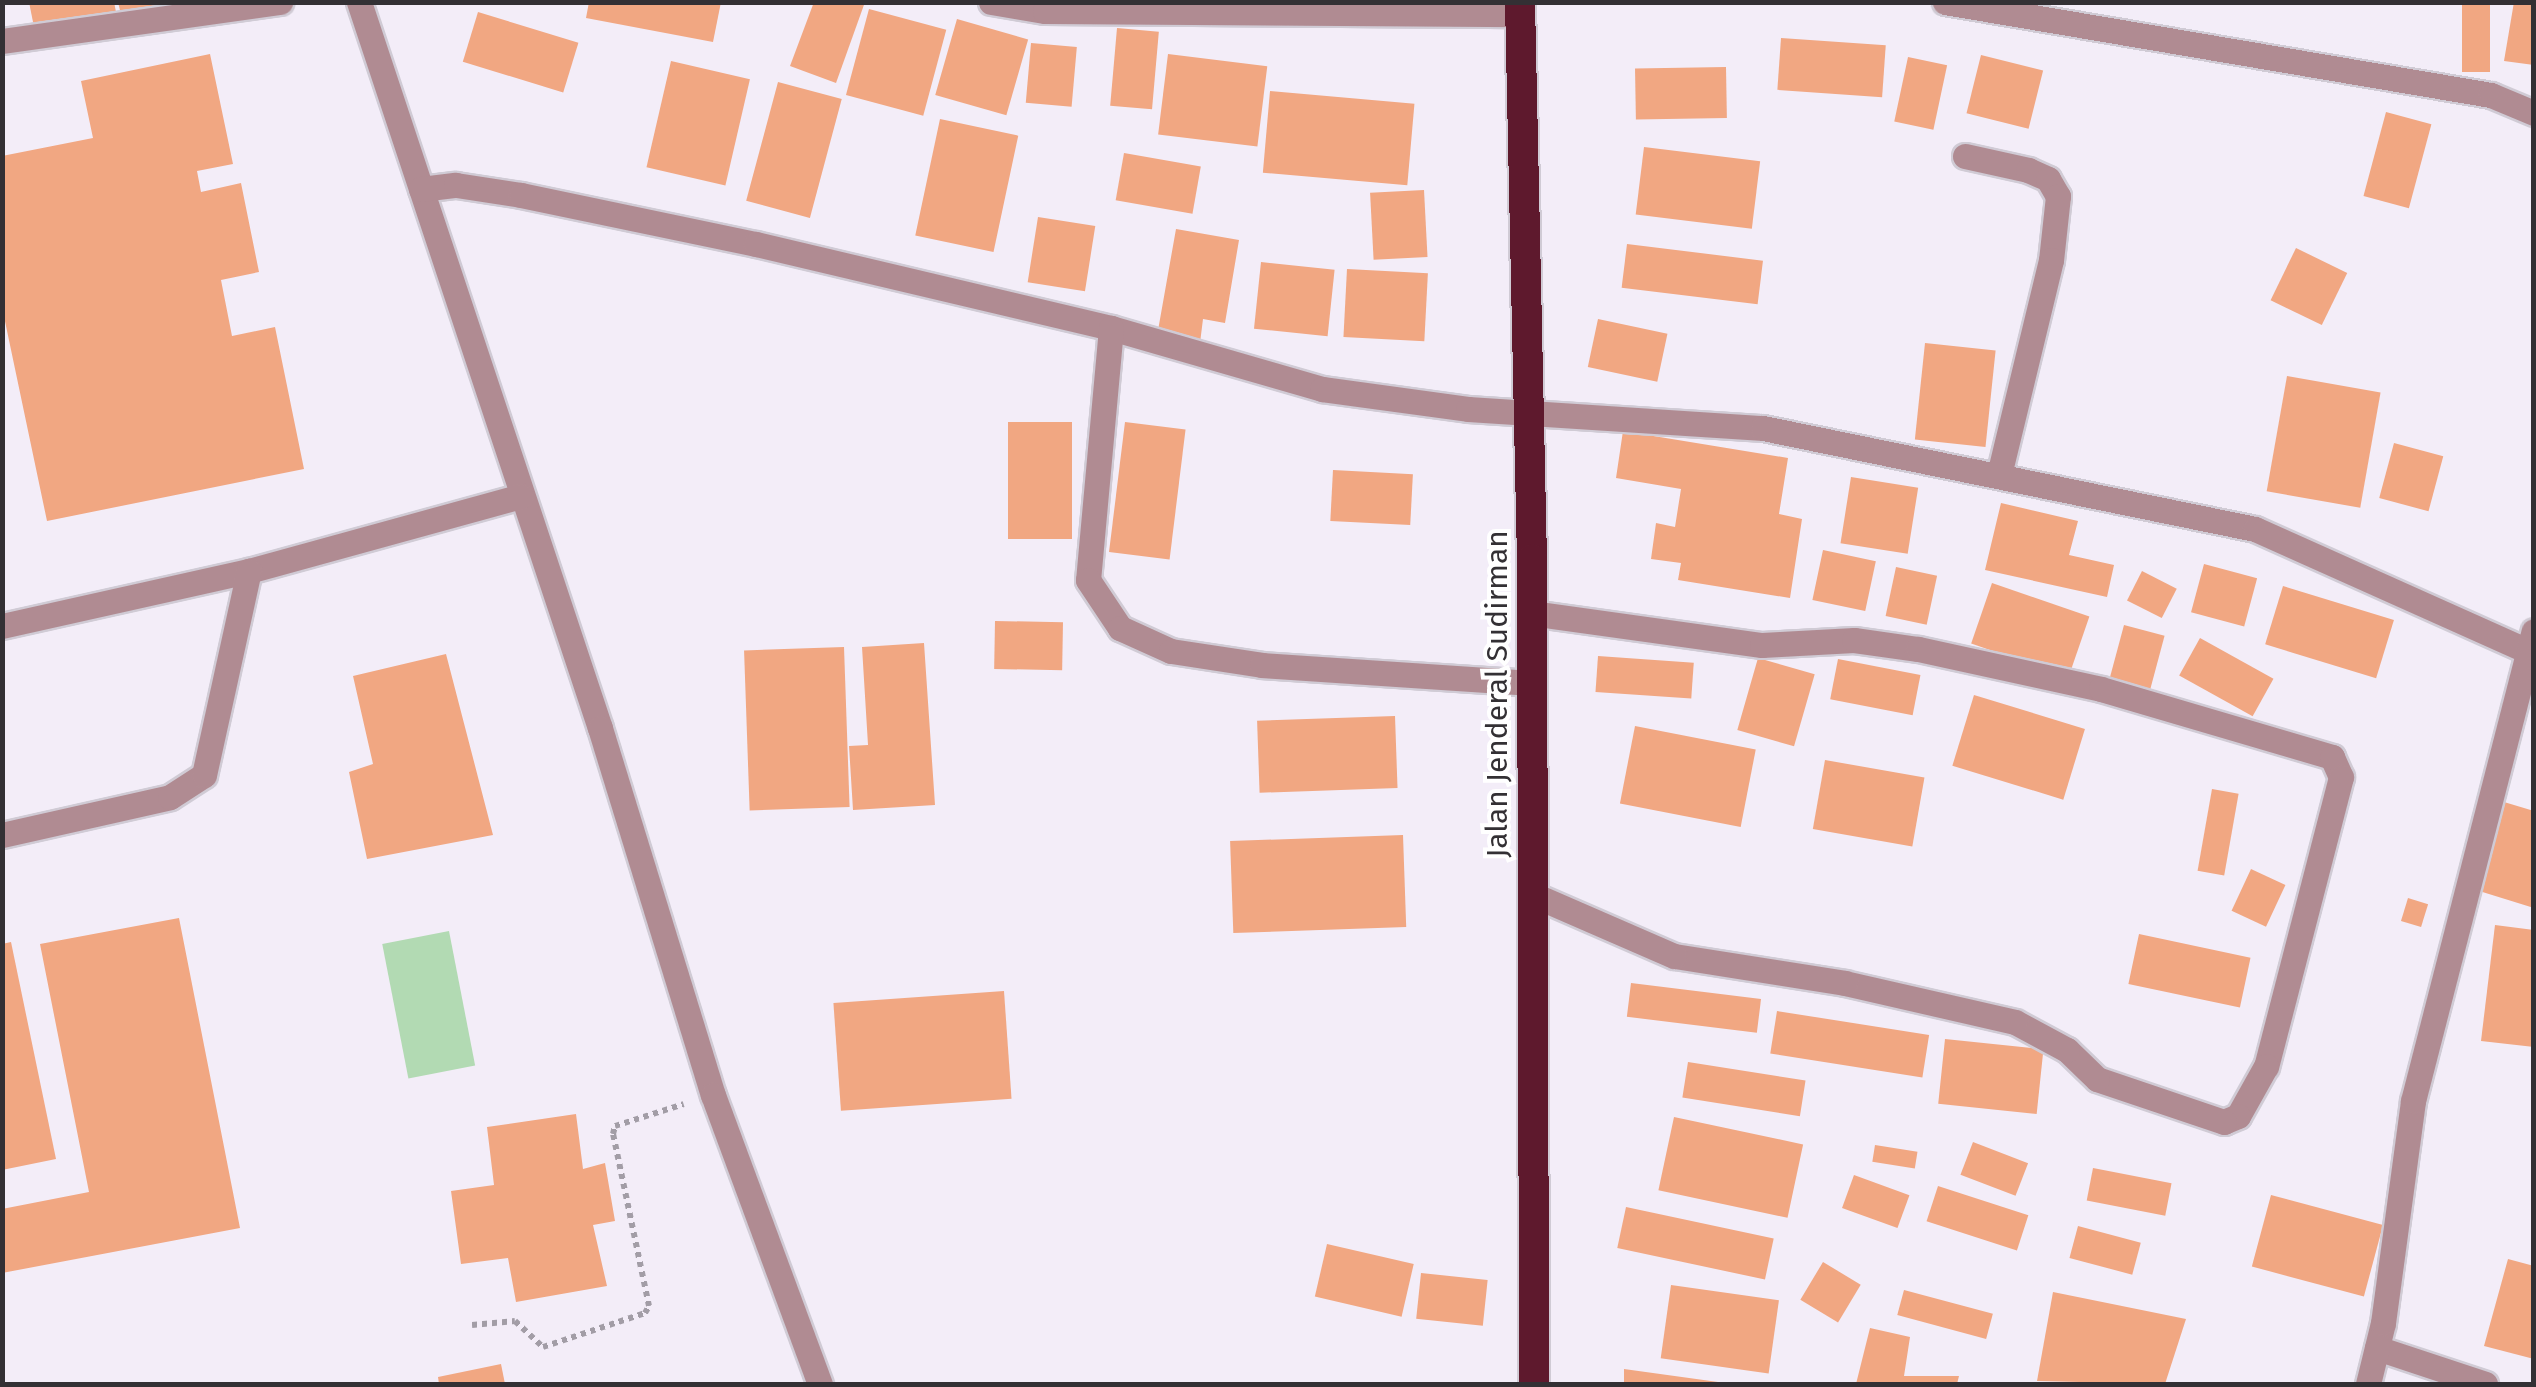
<!DOCTYPE html>
<html>
<head>
<meta charset="utf-8">
<style>
	body { margin:0 }
	#map { position:relative; width:2536px; height:1387px; overflow:hidden; background:#f3edf8; font-family:"Fira Sans",sans-serif }
	div>[style] { position:absolute }
	.green>* { inset:0; background:#b2dab3; transform-origin:0 0 }
	.building>* { inset:0; background:#f1a782; transform-origin:0 0 }
	.path>* { height:6px; margin-top:-3px; transform-origin:0; background:repeating-linear-gradient(90deg,#a29da6 0 5px,transparent 0 10px) }
	.roads { filter:drop-shadow(2px 0 #d0cbd5) drop-shadow(-2px 0 #d0cbd5) drop-shadow(0 2px #d0cbd5) drop-shadow(0 -2px #d0cbd5) }
	.minor>* { height:25px; margin:-12.5px; padding:0 12.5px; transform-origin:12.5px; border-radius:12.5px; background:#b08b92 }
	.highway>* { height:30px; margin:-15px; padding:0 15px; transform-origin:15px; border-radius:15px; background:#5e192d }
	span { translate:-50% -50%; white-space:nowrap; text-align:center; line-height:1.15; -webkit-text-stroke:8px #fff; paint-order:stroke }
	.street-label { font-size:30px; color:#333034 }
	.frame { position:absolute; inset:0; border:5px solid #333034; pointer-events:none }
</style>
</head>
<body>
<div id="map">
	<div class="green">
		<div style="left:449px;top:931px;width:137px;height:68px;rotate:79deg"></div>
	</div>
	<div class="building">
		<div style="clip-path:polygon(29px 2px,114px 2px,116px 12px,34px 27px)"></div>
		<div style="clip-path:polygon(118px 2px,204px 2px,123px 23px)"></div>
		<div style="clip-path:polygon(589px 2px,721px 2px,713px 42px,586px 18px)"></div>
		<div style="clip-path:polygon(814px 2px,865px 2px,836px 83px,790px 66px)"></div>
		<div style="left:2462px;top:2px;width:28px;height:70px"></div>
		<div style="clip-path:polygon(2514px 2px,2534px 2px,2534px 65px,2504px 61px)"></div>
		<div style="left:869px;top:9px;width:80px;height:89px;rotate:15deg"></div>
		<div style="left:478px;top:12px;width:105px;height:52px;rotate:17deg"></div>
		<div style="left:957px;top:19px;width:74px;height:79px;rotate:16deg"></div>
		<div style="left:1117px;top:28px;width:42px;height:78px;rotate:5deg"></div>
		<div style="left:1781px;top:38px;width:105px;height:52px;rotate:4deg"></div>
		<div style="left:1031px;top:43px;width:46px;height:60px;rotate:5deg"></div>
		<div style="clip-path:polygon(210px 54px,233px 164px,197px 171px,201px 192px,241px 183px,259px 272px,221px 280px,232px 336px,275px 327px,304px 469px,47px 521px,2px 307px,2px 156px,93px 138px,81px 81px)"></div>
		<div style="left:1168px;top:54px;width:100px;height:81px;rotate:7deg"></div>
		<div style="left:1981px;top:55px;width:64px;height:60px;rotate:14deg"></div>
		<div style="left:1908px;top:57px;width:40px;height:66px;rotate:12deg"></div>
		<div style="left:671px;top:61px;width:81px;height:109px;rotate:13deg"></div>
		<div style="left:1726px;top:67px;width:51px;height:91px;rotate:89deg"></div>
		<div style="left:778px;top:82px;width:66px;height:123px;rotate:15deg"></div>
		<div style="left:1270px;top:91px;width:145px;height:82px;rotate:5deg"></div>
		<div style="left:2386px;top:112px;width:47px;height:87px;rotate:15deg"></div>
		<div style="left:940px;top:119px;width:80px;height:119px;rotate:12deg"></div>
		<div style="left:1644px;top:147px;width:117px;height:68px;rotate:7deg"></div>
		<div style="left:1124px;top:153px;width:78px;height:48px;rotate:10deg"></div>
		<div style="left:1424px;top:190px;width:67px;height:54px;rotate:87deg"></div>
		<div style="left:1038px;top:217px;width:58px;height:66px;rotate:9deg"></div>
		<div style="clip-path:polygon(1176px 229px,1239px 240px,1225px 323px,1203px 319px,1200px 343px,1157px 336px)"></div>
		<div style="left:1627px;top:244px;width:137px;height:44px;rotate:7deg"></div>
		<div style="left:2296px;top:248px;width:57px;height:58px;rotate:26deg"></div>
		<div style="left:1261px;top:262px;width:74px;height:67px;rotate:6deg"></div>
		<div style="left:1347px;top:269px;width:81px;height:68px;rotate:3deg"></div>
		<div style="left:1598px;top:319px;width:71px;height:49px;rotate:12deg"></div>
		<div style="left:1925px;top:343px;width:71px;height:97px;rotate:6deg"></div>
		<div style="left:2287px;top:376px;width:95px;height:117px;rotate:10deg"></div>
		<div style="left:1008px;top:422px;width:64px;height:117px"></div>
		<div style="left:1125px;top:422px;width:61px;height:131px;rotate:7deg"></div>
		<div style="clip-path:polygon(1623px 431px,1788px 458px,1779px 514px,1802px 519px,1790px 598px,1678px 580px,1681px 563px,1651px 559px,1656px 523px,1675px 527px,1681px 489px,1616px 478px)"></div>
		<div style="left:2394px;top:443px;width:51px;height:57px;rotate:15deg"></div>
		<div style="left:1333px;top:470px;width:80px;height:51px;rotate:3deg"></div>
		<div style="left:1851px;top:477px;width:68px;height:67px;rotate:9deg"></div>
		<div style="clip-path:polygon(2001px 503px,2078px 521px,2069px 555px,2114px 565px,2107px 597px,1985px 570px)"></div>
		<div style="left:1823px;top:550px;width:54px;height:51px;rotate:12deg"></div>
		<div style="left:2204px;top:564px;width:55px;height:50px;rotate:15deg"></div>
		<div style="left:1896px;top:567px;width:42px;height:50px;rotate:12deg"></div>
		<div style="left:2142px;top:571px;width:39px;height:33px;rotate:27deg"></div>
		<div style="left:1992px;top:583px;width:103px;height:64px;rotate:19deg"></div>
		<div style="left:2283px;top:586px;width:116px;height:61px;rotate:17deg"></div>
		<div style="left:995px;top:621px;width:68px;height:48px;rotate:1deg"></div>
		<div style="left:2124px;top:625px;width:42px;height:63px;rotate:15deg"></div>
		<div style="left:2200px;top:638px;width:84px;height:43px;rotate:29deg"></div>
		<div style="clip-path:polygon(924px 643px,935px 805px,853px 810px,849px 746px,868px 745px,862px 647px)"></div>
		<div style="left:844px;top:647px;width:160px;height:100px;rotate:88deg"></div>
		<div style="clip-path:polygon(446px 654px,493px 835px,367px 859px,349px 772px,373px 764px,353px 676px)"></div>
		<div style="left:1598px;top:656px;width:96px;height:36px;rotate:4deg"></div>
		<div style="left:1758px;top:658px;width:59px;height:75px;rotate:16deg"></div>
		<div style="left:1838px;top:659px;width:84px;height:41px;rotate:11deg"></div>
		<div style="left:1974px;top:695px;width:116px;height:74px;rotate:17deg"></div>
		<div style="left:1395px;top:716px;width:72px;height:138px;rotate:88deg"></div>
		<div style="left:1635px;top:726px;width:123px;height:79px;rotate:11deg"></div>
		<div style="left:1825px;top:760px;width:101px;height:70px;rotate:10deg"></div>
		<div style="left:2212px;top:789px;width:27px;height:83px;rotate:10deg"></div>
		<div style="clip-path:polygon(2504px 802px,2534px 811px,2534px 908px,2476px 890px)"></div>
		<div style="left:1403px;top:835px;width:92px;height:173px;rotate:88deg"></div>
		<div style="left:2251px;top:869px;width:38px;height:46px;rotate:25deg"></div>
		<div style="left:2408px;top:898px;width:21px;height:24px;rotate:17deg"></div>
		<div style="clip-path:polygon(179px 918px,240px 1228px,2px 1273px,2px 1209px,89px 1192px,40px 944px)"></div>
		<div style="clip-path:polygon(2495px 925px,2534px 930px,2534px 1047px,2481px 1041px)"></div>
		<div style="left:2139px;top:934px;width:114px;height:51px;rotate:12deg"></div>
		<div style="clip-path:polygon(11px 942px,56px 1159px,2px 1170px,2px 944px)"></div>
		<div style="left:1631px;top:983px;width:131px;height:34px;rotate:7deg"></div>
		<div style="left:1004px;top:991px;width:108px;height:171px;rotate:86deg"></div>
		<div style="left:1777px;top:1011px;width:154px;height:43px;rotate:9deg"></div>
		<div style="left:1945px;top:1039px;width:99px;height:65px;rotate:6deg"></div>
		<div style="left:1688px;top:1062px;width:119px;height:36px;rotate:9deg"></div>
		<div style="clip-path:polygon(576px 1114px,583px 1169px,605px 1163px,615px 1221px,593px 1225px,607px 1286px,516px 1302px,508px 1258px,461px 1264px,451px 1191px,494px 1185px,487px 1127px)"></div>
		<div style="left:1674px;top:1117px;width:132px;height:75px;rotate:12deg"></div>
		<div style="left:1973px;top:1142px;width:59px;height:35px;rotate:21deg"></div>
		<div style="left:1875px;top:1145px;width:43px;height:17px;rotate:9deg"></div>
		<div style="left:2093px;top:1168px;width:80px;height:33px;rotate:11deg"></div>
		<div style="left:1854px;top:1175px;width:59px;height:35px;rotate:20deg"></div>
		<div style="left:1938px;top:1186px;width:95px;height:37px;rotate:18deg"></div>
		<div style="left:2271px;top:1195px;width:116px;height:74px;rotate:15deg"></div>
		<div style="left:1626px;top:1207px;width:151px;height:42px;rotate:12deg"></div>
		<div style="left:2078px;top:1226px;width:65px;height:33px;rotate:15deg"></div>
		<div style="left:1327px;top:1244px;width:89px;height:54px;rotate:13deg"></div>
		<div style="clip-path:polygon(2508px 1259px,2534px 1266px,2534px 1359px,2484px 1346px)"></div>
		<div style="left:1823px;top:1262px;width:44px;height:44px;rotate:31deg"></div>
		<div style="left:1421px;top:1273px;width:67px;height:46px;rotate:6deg"></div>
		<div style="left:1671px;top:1285px;width:109px;height:74px;rotate:8deg"></div>
		<div style="left:1904px;top:1290px;width:92px;height:26px;rotate:15deg"></div>
		<div style="clip-path:polygon(2053px 1292px,2186px 1319px,2165px 1384px,2037px 1381px)"></div>
		<div style="clip-path:polygon(1870px 1328px,1910px 1337px,1904px 1376px,1959px 1376px,1957px 1384px,1856px 1384px)"></div>
		<div style="clip-path:polygon(501px 1364px,505px 1384px,439px 1384px,438px 1377px)"></div>
		<div style="clip-path:polygon(1624px 1369px,1718px 1382px,1718px 1384px,1624px 1384px)"></div>
	</div>
	<div class="path">
		<div style="left:472px;top:1325px;width:43px;rotate:-5.3deg"></div>
		<div style="left:515px;top:1321px;width:38px;rotate:43deg"></div>
		<div style="left:543px;top:1347px;width:108px;rotate:-18.4deg"></div>
		<div style="left:645px;top:1313px;width:8px;rotate:-60deg"></div>
		<div style="left:649px;top:1306px;width:176px;rotate:-101.8deg"></div>
		<div style="left:613px;top:1134px;width:8px;rotate:-76deg"></div>
		<div style="left:615px;top:1126px;width:72px;rotate:-17.7deg"></div>
	</div>
	<div class="roads">
		<div class="minor">
			<div style="left:359px;top:2px;width:765px;rotate:71.64deg"></div>
			<div style="left:600px;top:728px;width:384px;rotate:72.9deg"></div>
			<div style="left:713px;top:1095px;width:308px;rotate:69.7deg"></div>
			<div style="left:991px;top:2px;width:55px;rotate:9.5deg"></div>
			<div style="left:1045px;top:11px;width:475px;rotate:0.4deg"></div>
			<div style="left:1945px;top:2px;width:554px;rotate:9.67deg"></div>
			<div style="left:2491px;top:95px;width:47px;rotate:22.7deg"></div>
			<div style="left:2px;top:41px;width:281px;rotate:-8deg"></div>
			<div style="left:1965px;top:156px;width:65px;rotate:12.5deg"></div>
			<div style="left:2028px;top:170px;width:22px;rotate:24deg"></div>
			<div style="left:2048px;top:179px;width:20px;rotate:60deg"></div>
			<div style="left:2058px;top:196px;width:64px;rotate:96.2deg"></div>
			<div style="left:2051px;top:260px;width:221px;rotate:103.6deg"></div>
			<div style="left:421px;top:189px;width:35px;rotate:-7deg"></div>
			<div style="left:456px;top:185px;width:66px;rotate:8.7deg"></div>
			<div style="left:521px;top:195px;width:240px;rotate:11.8deg"></div>
			<div style="left:756px;top:244px;width:365px;rotate:13.3deg"></div>
			<div style="left:1111px;top:328px;width:220px;rotate:16.1deg"></div>
			<div style="left:1322px;top:389px;width:147px;rotate:7.8deg"></div>
			<div style="left:1468px;top:409px;width:296px;rotate:3.7deg"></div>
			<div style="left:1763px;top:428px;width:502px;rotate:11.6deg"></div>
			<div style="left:2255px;top:529px;width:306px;rotate:24.1deg"></div>
			<div style="left:1111px;top:328px;width:253px;rotate:95.2deg"></div>
			<div style="left:1088px;top:580px;width:58px;rotate:56.3deg"></div>
			<div style="left:1120px;top:628px;width:56px;rotate:24.3deg"></div>
			<div style="left:1171px;top:651px;width:92px;rotate:8.7deg"></div>
			<div style="left:1262px;top:665px;width:269px;rotate:3.8deg"></div>
			<div style="left:1531px;top:613px;width:233px;rotate:7.9deg"></div>
			<div style="left:1762px;top:645px;width:92px;rotate:-3.1deg"></div>
			<div style="left:1854px;top:640px;width:65px;rotate:8deg"></div>
			<div style="left:1918px;top:649px;width:187px;rotate:12.3deg"></div>
			<div style="left:2101px;top:689px;width:241px;rotate:16.4deg"></div>
			<div style="left:2332px;top:757px;width:22px;rotate:66deg"></div>
			<div style="left:2341px;top:777px;width:299px;rotate:104.5deg"></div>
			<div style="left:2266px;top:1066px;width:57px;rotate:119.2deg"></div>
			<div style="left:2238px;top:1116px;width:15px;rotate:157deg"></div>
			<div style="left:2224px;top:1122px;width:134px;rotate:-161.3deg"></div>
			<div style="left:2097px;top:1079px;width:42px;rotate:-136deg"></div>
			<div style="left:2067px;top:1050px;width:59px;rotate:-151.7deg"></div>
			<div style="left:2015px;top:1022px;width:174px;rotate:-167.1deg"></div>
			<div style="left:1845px;top:983px;width:173px;rotate:-171deg"></div>
			<div style="left:1674px;top:956px;width:153px;rotate:-156.5deg"></div>
			<div style="left:2px;top:626px;width:253px;rotate:-12.6deg"></div>
			<div style="left:249px;top:571px;width:282px;rotate:-15.4deg"></div>
			<div style="left:2px;top:835px;width:172px;rotate:-12.7deg"></div>
			<div style="left:170px;top:797px;width:40px;rotate:-32.9deg"></div>
			<div style="left:204px;top:775px;width:209px;rotate:-77.6deg"></div>
			<div style="left:2377px;top:1348px;width:114px;rotate:18.4deg"></div>
			<div style="left:2368px;top:1384px;width:63px;rotate:-76.2deg"></div>
			<div style="left:2383px;top:1323px;width:224px;rotate:-82.3deg"></div>
			<div style="left:2413px;top:1101px;width:485px;rotate:-75.6deg"></div>
		</div>
		<div class="highway">
			<div style="left:1520px;top:2px;width:557px;rotate:88.77deg"></div>
			<div style="left:1532px;top:559px;width:825px;rotate:89.86deg"></div>
		</div>
	</div>
	<div class="street-label">
		<span style="left:1497px;top:694px;rotate:-90deg">Jalan Jenderal Sudirman</span>
	</div>
	<div class="frame"></div>
</div>
</body>
</html>
